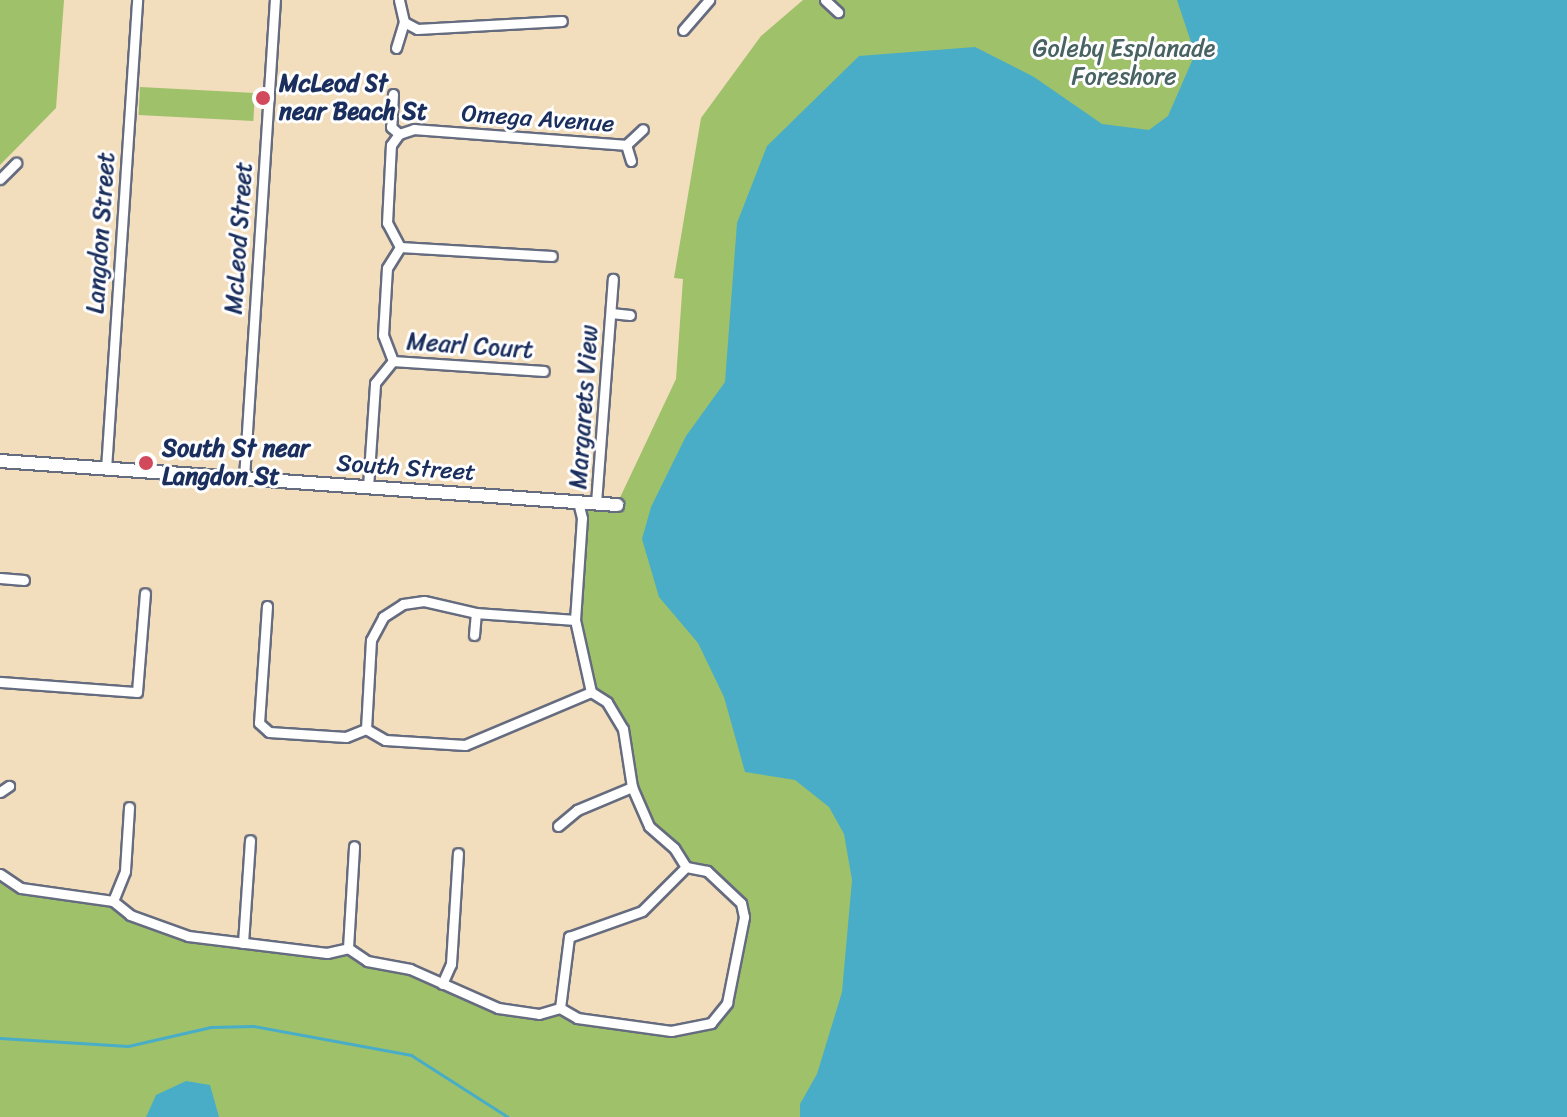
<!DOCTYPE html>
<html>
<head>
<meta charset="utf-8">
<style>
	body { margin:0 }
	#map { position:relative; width:1567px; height:1117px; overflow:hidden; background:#f2ddbd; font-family:Sriracha,sans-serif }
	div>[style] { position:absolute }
	.green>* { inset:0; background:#9ec16a; transform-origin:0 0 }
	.water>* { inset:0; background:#49adc8 }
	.stream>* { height:3px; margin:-1.5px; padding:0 1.5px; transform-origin:1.5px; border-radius:1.5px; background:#49adc8 }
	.roads { filter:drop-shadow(2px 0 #666c7f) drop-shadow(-2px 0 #666c7f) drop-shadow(0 2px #666c7f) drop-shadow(0 -2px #666c7f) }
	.street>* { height:9px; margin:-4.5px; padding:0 4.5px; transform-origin:4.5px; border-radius:4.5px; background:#fff }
	.secondary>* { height:12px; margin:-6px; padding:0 6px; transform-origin:6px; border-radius:6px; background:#fff }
	.dots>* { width:22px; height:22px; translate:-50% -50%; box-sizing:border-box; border:4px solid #fff; border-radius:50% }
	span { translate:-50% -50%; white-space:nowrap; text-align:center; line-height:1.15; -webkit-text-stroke:6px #fff; paint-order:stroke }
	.park-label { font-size:24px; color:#496262 }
	.poi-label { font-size:24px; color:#1b2f5e; font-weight:700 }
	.left { translate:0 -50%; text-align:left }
	.street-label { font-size:24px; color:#1b2f5e }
</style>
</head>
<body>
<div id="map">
	<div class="green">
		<div style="clip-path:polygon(0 0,64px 0,56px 108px,0 165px)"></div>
		<div style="clip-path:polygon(803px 0,1276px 0,1470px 1117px,0 1117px,0 874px,5px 881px,105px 900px,130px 915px,188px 936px,327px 953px,348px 948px,367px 961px,398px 966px,477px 1000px,539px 1014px,553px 1009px,577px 1018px,671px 1031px,721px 1016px,744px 917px,741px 903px,707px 871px,686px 867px,657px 835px,632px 787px,626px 740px,607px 702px,591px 692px,578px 648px,582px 518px,578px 502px,617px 504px,676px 379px,683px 279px,674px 278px,701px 118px,761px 36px)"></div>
		<div style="left:140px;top:87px;width:115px;height:28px;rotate:3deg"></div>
	</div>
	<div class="water">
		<div style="clip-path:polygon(1177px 0,1567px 0,1567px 1117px,800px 1117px,800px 1104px,817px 1074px,842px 992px,852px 880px,844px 834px,829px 807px,795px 780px,745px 772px,724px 697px,698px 643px,659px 597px,642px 539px,651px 507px,686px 436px,725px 382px,737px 223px,767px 146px,859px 56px,975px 47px,1034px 77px,1102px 124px,1149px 130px,1168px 116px,1195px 54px)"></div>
		<div style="clip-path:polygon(186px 1081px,210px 1085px,219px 1117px,146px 1117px,156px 1095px)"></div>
	</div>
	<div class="stream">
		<div style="left:0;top:1038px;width:128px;rotate:3.6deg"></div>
		<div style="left:128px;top:1046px;width:85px;rotate:-12.9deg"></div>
		<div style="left:211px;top:1027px;width:42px;rotate:-1.4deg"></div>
		<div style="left:253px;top:1026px;width:161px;rotate:10.4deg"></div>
		<div style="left:411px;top:1055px;width:115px;rotate:32.6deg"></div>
	</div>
	<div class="roads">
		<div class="street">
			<div style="left:399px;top:0;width:23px;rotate:77deg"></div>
			<div style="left:404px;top:22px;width:15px;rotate:28deg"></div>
			<div style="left:417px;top:29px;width:145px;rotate:-3.2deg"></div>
			<div style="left:825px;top:0;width:18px;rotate:43deg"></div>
			<div style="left:683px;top:30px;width:40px;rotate:-49deg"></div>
			<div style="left:396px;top:48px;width:27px;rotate:-73deg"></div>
			<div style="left:393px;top:94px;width:33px;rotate:93deg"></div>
			<div style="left:391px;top:127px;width:11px;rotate:41deg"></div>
			<div style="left:631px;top:161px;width:17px;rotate:-107deg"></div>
			<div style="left:626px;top:145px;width:23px;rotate:-43deg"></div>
			<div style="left:0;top:179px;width:23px;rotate:-45deg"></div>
			<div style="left:400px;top:247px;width:152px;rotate:3.4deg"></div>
			<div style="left:611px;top:313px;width:19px;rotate:6deg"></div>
			<div style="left:393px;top:361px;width:151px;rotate:3.8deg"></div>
			<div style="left:106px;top:469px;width:470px;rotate:-86.2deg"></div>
			<div style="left:244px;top:478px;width:479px;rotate:-86.3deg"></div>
			<div style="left:368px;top:487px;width:104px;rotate:-86.1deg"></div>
			<div style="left:375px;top:383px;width:28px;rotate:-51deg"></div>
			<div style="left:393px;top:361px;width:28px;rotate:-111deg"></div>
			<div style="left:383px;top:335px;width:67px;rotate:-86.6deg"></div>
			<div style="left:387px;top:268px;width:25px;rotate:-58deg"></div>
			<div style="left:400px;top:247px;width:27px;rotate:-118deg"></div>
			<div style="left:387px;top:223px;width:78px;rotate:-87.1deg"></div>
			<div style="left:391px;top:145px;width:14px;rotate:-54deg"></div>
			<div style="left:399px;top:134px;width:16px;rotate:-18deg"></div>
			<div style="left:414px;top:129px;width:213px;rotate:4.3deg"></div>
			<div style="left:596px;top:503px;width:225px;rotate:-85.7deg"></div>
			<div style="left:0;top:578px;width:24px;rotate:5deg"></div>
			<div style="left:267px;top:606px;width:117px;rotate:93.9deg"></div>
			<div style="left:259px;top:723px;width:13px;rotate:42deg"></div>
			<div style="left:269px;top:732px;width:77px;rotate:3.7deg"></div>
			<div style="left:346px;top:737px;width:22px;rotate:-22deg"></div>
			<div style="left:366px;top:729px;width:22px;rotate:30deg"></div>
			<div style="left:385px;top:740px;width:80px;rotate:3.6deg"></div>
			<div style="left:465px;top:745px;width:137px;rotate:-22.8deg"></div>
			<div style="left:474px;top:635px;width:22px;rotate:-85deg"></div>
			<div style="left:0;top:682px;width:137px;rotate:4.2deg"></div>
			<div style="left:137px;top:692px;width:99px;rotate:-85.4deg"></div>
			<div style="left:366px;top:729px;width:89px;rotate:-86.8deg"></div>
			<div style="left:371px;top:640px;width:26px;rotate:-62deg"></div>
			<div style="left:383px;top:617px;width:24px;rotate:-33deg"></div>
			<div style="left:403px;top:604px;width:21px;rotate:-8deg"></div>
			<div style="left:424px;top:601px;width:53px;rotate:13deg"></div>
			<div style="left:476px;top:613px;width:99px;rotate:4deg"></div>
			<div style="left:0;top:792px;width:11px;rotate:-34deg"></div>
			<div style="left:558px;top:826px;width:25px;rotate:-40deg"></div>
			<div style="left:577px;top:810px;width:60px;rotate:-22.7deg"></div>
			<div style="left:0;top:874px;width:25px;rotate:34deg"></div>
			<div style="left:21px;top:888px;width:93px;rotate:8deg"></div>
			<div style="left:113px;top:901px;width:22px;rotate:39deg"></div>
			<div style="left:130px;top:915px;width:62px;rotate:19.9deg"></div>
			<div style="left:188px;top:936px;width:140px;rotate:7deg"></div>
			<div style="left:327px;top:953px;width:22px;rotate:-13deg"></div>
			<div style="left:348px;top:948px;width:23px;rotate:34deg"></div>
			<div style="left:367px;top:961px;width:44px;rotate:10.5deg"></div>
			<div style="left:410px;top:969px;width:96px;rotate:23.9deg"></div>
			<div style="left:498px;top:1008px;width:41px;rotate:8.3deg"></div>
			<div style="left:539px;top:1014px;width:22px;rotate:-16deg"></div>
			<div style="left:560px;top:1008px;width:20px;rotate:30deg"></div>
			<div style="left:577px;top:1018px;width:95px;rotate:7.9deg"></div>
			<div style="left:671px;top:1031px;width:41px;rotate:-11.3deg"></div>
			<div style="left:711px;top:1023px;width:26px;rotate:-51deg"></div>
			<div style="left:727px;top:1003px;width:88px;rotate:-78.8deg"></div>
			<div style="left:744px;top:917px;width:14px;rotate:-102deg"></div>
			<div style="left:741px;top:903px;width:47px;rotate:-136.7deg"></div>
			<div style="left:707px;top:871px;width:21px;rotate:-169deg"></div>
			<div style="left:686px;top:867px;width:22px;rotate:-122deg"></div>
			<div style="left:674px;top:848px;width:33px;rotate:-139deg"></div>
			<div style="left:649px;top:826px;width:43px;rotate:-113.6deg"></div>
			<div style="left:632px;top:787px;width:59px;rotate:-98.8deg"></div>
			<div style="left:623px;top:729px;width:31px;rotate:-121deg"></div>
			<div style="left:607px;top:702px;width:19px;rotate:-148deg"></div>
			<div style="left:591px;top:692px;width:74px;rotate:-102.5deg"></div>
			<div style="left:575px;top:620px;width:102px;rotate:-86.1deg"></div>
			<div style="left:582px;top:518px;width:16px;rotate:-104deg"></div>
			<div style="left:113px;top:901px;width:32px;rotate:-68deg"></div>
			<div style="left:125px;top:871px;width:64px;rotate:-86.4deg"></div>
			<div style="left:243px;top:943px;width:103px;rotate:-86.1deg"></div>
			<div style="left:348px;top:948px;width:102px;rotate:-86.6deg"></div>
			<div style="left:442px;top:984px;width:22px;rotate:-66deg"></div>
			<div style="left:451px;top:964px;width:111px;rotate:-86.4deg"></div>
			<div style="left:560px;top:1008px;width:72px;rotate:-82.8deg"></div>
			<div style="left:569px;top:937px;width:77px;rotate:-19.6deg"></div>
			<div style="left:642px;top:911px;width:62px;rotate:-45deg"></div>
		</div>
		<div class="secondary">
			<div style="left:0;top:461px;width:619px;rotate:4.08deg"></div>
		</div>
	</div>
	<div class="dots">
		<div style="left:263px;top:98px;background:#d1495b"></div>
		<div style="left:146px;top:463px;background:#d1495b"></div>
	</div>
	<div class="park-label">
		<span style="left:1124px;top:63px">Goleby Esplanade<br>Foreshore</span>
	</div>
	<div class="poi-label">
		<span class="left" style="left:279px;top:98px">McLeod St<br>near Beach St</span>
		<span class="left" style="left:162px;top:463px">South St near<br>Langdon St</span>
	</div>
	<div class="street-label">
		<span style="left:538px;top:119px;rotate:4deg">Omega Avenue</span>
		<span style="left:101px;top:233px;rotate:-86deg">Langdon Street</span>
		<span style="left:239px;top:238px;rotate:-86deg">McLeod Street</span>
		<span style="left:470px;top:346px;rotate:4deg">Mearl Court</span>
		<span style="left:584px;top:407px;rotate:-86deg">Margarets View</span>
		<span style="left:406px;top:468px;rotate:4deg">South Street</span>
	</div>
</div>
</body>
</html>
